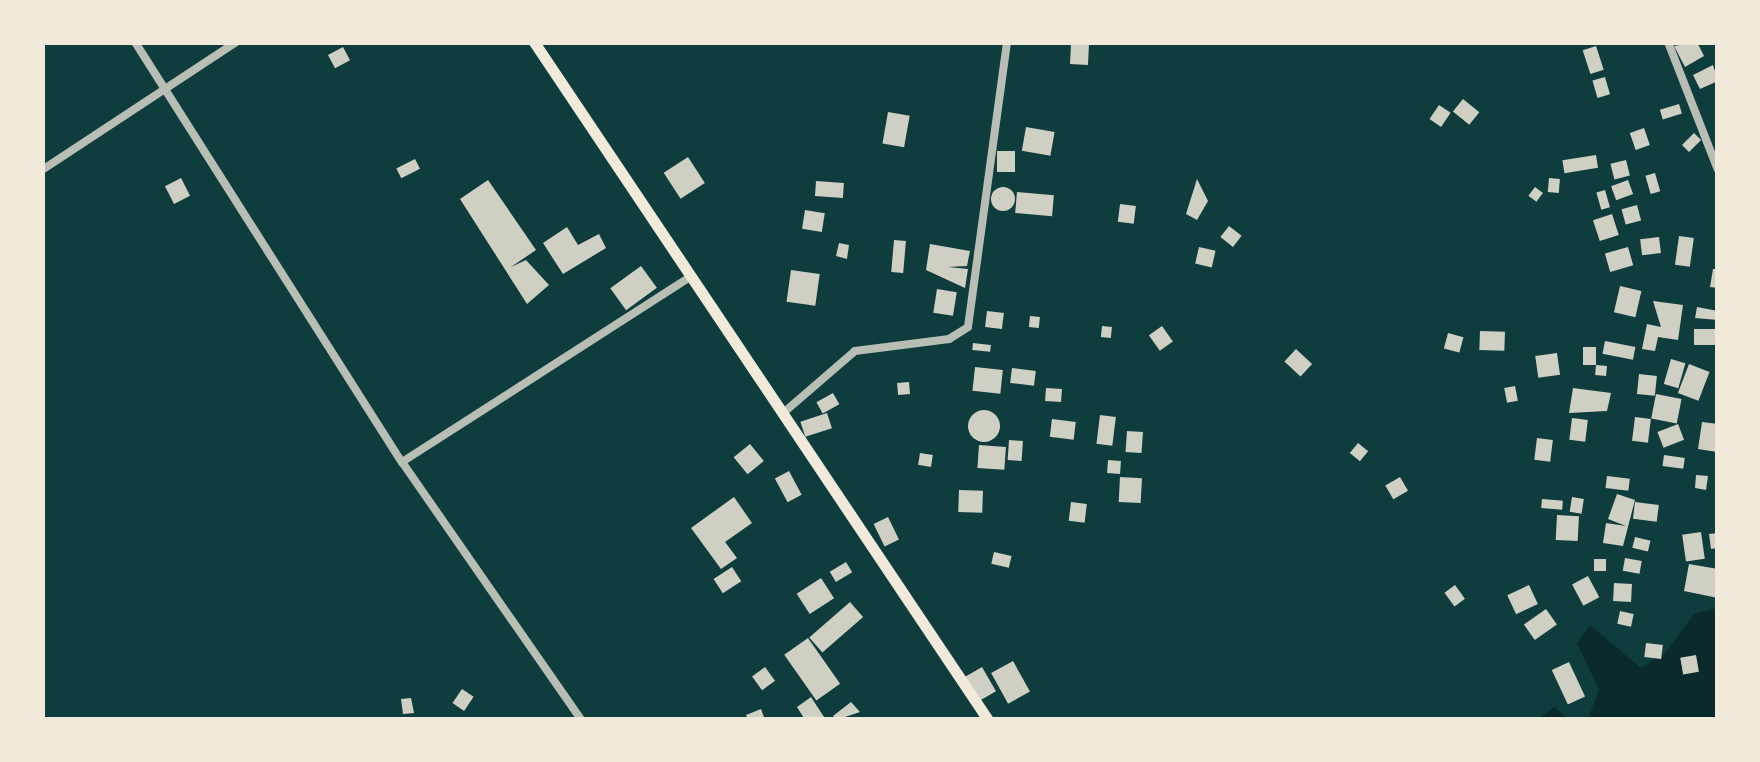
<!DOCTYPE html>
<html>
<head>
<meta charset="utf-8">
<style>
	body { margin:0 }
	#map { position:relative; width:1760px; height:762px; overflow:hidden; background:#0f3d3e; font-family:Arial,sans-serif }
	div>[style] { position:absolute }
	.water>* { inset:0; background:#0a2a2b }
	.building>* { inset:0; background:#cfcfc3; transform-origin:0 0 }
	.round { border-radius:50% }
	.minor>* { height:8px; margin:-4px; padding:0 4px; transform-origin:4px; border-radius:4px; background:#b8beb3 }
	.primary>* { height:11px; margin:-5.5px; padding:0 5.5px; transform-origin:5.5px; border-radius:5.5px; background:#f1e9da }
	span { translate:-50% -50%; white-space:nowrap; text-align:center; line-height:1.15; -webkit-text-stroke:8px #f1e9da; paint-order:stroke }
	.frame { position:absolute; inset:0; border:45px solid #f1e9da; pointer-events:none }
</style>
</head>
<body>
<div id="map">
	<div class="water">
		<div style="clip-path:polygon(1717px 608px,1717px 719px,1537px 720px,1554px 707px,1568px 719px,1589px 716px,1599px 690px,1577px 643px,1590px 625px,1641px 668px,1665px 653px,1694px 614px)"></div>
	</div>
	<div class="building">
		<div style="clip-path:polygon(1697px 42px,1704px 56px,1685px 67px,1674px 46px)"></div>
		<div style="left:1071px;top:44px;width:18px;height:20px;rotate:3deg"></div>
		<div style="left:1596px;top:46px;width:25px;height:14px;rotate:72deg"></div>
		<div style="left:343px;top:47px;width:15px;height:17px;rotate:62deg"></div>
		<div style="clip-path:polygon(1713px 65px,1718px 81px,1700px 89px,1693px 75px)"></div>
		<div style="left:1605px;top:77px;width:18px;height:13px;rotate:74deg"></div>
		<div style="left:1463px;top:99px;width:21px;height:16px;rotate:39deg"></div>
		<div style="left:1679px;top:104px;width:10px;height:20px;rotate:73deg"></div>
		<div style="left:1439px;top:105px;width:14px;height:17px;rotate:34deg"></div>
		<div style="left:888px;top:112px;width:22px;height:32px;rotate:10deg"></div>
		<div style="left:1026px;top:127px;width:29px;height:24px;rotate:10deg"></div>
		<div style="left:1644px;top:128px;width:18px;height:15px;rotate:71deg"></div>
		<div style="left:1694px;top:133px;width:10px;height:17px;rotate:45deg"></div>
		<div style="left:997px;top:151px;width:18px;height:21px"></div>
		<div style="left:1596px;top:155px;width:13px;height:34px;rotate:81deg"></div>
		<div style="left:688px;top:157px;width:31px;height:29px;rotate:57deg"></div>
		<div style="left:415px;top:159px;width:11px;height:21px;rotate:63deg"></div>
		<div style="left:1626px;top:160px;width:16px;height:16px;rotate:76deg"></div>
		<div style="left:1655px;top:173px;width:19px;height:10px;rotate:74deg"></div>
		<div style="left:181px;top:178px;width:20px;height:18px;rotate:63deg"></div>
		<div style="left:1549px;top:178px;width:11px;height:14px;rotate:5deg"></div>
		<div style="clip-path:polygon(1197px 179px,1208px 201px,1197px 220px,1186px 214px)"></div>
		<div style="clip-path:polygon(488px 180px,536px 250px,511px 267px,526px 260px,549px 285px,527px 304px,460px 199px)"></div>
		<div style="left:1628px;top:180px;width:15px;height:18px;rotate:70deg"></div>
		<div style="left:816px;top:181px;width:28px;height:15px;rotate:4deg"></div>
		<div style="left:1535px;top:187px;width:10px;height:11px;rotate:37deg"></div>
		<div class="round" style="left:991px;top:187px;width:24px;height:24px"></div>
		<div style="left:1605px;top:190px;width:18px;height:9px;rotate:74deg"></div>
		<div style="left:1017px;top:192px;width:37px;height:21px;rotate:5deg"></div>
		<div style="left:1120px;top:204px;width:16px;height:18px;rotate:7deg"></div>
		<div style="left:1637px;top:205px;width:16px;height:16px;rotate:75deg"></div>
		<div style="left:805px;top:210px;width:20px;height:19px;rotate:9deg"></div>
		<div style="left:1612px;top:214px;width:22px;height:20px;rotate:72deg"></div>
		<div style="left:1229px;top:226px;width:16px;height:14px;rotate:38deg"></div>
		<div style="clip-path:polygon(567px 227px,578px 245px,599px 234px,606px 248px,563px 274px,543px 243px)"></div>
		<div style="left:1679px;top:236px;width:15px;height:29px;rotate:8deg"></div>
		<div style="left:1659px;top:237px;width:16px;height:19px;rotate:83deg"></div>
		<div style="left:894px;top:240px;width:12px;height:32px;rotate:5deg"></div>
		<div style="clip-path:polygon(839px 243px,849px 245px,847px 259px,836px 256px)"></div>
		<div style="clip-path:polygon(930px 244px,970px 251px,967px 266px,948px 267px,968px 269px,965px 288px,926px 270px)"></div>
		<div style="left:1199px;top:247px;width:17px;height:17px;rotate:13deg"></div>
		<div style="left:1628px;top:247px;width:19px;height:24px;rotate:74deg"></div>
		<div style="left:641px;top:266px;width:27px;height:38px;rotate:54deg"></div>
		<div style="clip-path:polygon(1713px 269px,1718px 269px,1718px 288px,1710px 287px)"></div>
		<div style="left:791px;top:270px;width:29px;height:32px;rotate:8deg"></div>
		<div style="left:1620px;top:286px;width:22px;height:27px;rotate:13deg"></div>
		<div style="left:937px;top:289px;width:20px;height:24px;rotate:9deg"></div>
		<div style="clip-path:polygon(1653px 301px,1683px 305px,1678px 340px,1658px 337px,1655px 351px,1642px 349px,1647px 324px,1661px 327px)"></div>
		<div style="clip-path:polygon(1697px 307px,1718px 311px,1718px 320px,1695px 318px)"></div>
		<div style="left:987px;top:311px;width:17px;height:16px;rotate:7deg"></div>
		<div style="left:1030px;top:316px;width:10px;height:11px;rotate:6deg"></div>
		<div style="left:1102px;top:326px;width:10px;height:11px;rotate:6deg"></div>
		<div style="left:1162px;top:326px;width:19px;height:16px;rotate:55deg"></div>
		<div style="left:1718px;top:329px;width:16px;height:24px;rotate:90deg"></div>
		<div style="left:1480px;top:331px;width:25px;height:19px;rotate:2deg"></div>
		<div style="left:1448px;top:333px;width:16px;height:16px;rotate:15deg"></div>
		<div style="left:1605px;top:341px;width:31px;height:13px;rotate:11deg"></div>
		<div style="left:973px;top:343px;width:18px;height:7px;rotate:6deg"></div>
		<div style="left:1583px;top:347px;width:13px;height:18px"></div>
		<div style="left:1296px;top:349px;width:22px;height:17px;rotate:43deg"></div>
		<div style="left:1557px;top:353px;width:22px;height:22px;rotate:82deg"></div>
		<div style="left:1671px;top:359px;width:15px;height:26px;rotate:16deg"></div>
		<div style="left:1689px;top:364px;width:22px;height:31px;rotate:21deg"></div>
		<div style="left:1596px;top:365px;width:11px;height:10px;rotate:5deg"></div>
		<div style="left:975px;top:367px;width:28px;height:24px;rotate:6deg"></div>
		<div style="left:1012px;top:368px;width:24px;height:15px;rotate:7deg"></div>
		<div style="left:1639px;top:374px;width:18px;height:20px;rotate:6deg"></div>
		<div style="left:909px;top:382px;width:12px;height:12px;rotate:85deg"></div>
		<div style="left:1515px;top:386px;width:15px;height:11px;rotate:79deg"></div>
		<div style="left:1046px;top:388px;width:16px;height:13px;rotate:4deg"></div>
		<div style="clip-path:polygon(1573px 388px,1611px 393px,1607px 411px,1569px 413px)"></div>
		<div style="left:833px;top:393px;width:13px;height:19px;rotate:61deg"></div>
		<div style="left:1656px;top:394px;width:26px;height:25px;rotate:11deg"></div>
		<div class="round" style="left:968px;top:410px;width:32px;height:32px"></div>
		<div style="left:827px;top:413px;width:16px;height:28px;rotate:72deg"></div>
		<div style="left:1100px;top:415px;width:16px;height:29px;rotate:7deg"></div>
		<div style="left:1635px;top:417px;width:16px;height:24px;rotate:7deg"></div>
		<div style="left:1572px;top:418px;width:16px;height:22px;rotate:7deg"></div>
		<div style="left:1052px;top:419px;width:24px;height:18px;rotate:7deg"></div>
		<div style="clip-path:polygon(1702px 422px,1718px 424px,1717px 452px,1698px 449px)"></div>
		<div style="left:1678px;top:424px;width:17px;height:22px;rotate:69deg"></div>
		<div style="left:1127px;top:431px;width:16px;height:21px;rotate:4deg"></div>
		<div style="left:1537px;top:438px;width:16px;height:22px;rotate:7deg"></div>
		<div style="left:1009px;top:440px;width:14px;height:20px;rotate:4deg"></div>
		<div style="left:1358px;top:443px;width:13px;height:13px;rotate:39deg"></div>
		<div style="left:750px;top:444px;width:22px;height:21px;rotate:51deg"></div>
		<div style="left:979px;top:445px;width:27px;height:23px;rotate:4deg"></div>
		<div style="left:920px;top:453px;width:13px;height:12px;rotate:9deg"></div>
		<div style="left:1664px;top:455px;width:21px;height:11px;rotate:8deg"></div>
		<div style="left:1108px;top:460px;width:13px;height:13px;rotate:4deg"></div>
		<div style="left:789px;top:471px;width:27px;height:16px;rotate:62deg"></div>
		<div style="clip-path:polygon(1696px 475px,1708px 476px,1706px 490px,1695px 488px)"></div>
		<div style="left:1607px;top:476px;width:23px;height:12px;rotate:7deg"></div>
		<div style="left:1120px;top:477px;width:22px;height:25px;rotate:3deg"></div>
		<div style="left:1400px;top:477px;width:16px;height:17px;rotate:60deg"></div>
		<div style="left:959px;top:490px;width:24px;height:22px;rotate:2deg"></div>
		<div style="clip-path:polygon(1617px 494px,1635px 500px,1623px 546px,1603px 543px,1606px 523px,1626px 526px,1608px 519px)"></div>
		<div style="clip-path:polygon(734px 497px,752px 523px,725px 542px,737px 558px,721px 569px,691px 528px)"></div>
		<div style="left:1572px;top:497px;width:12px;height:15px;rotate:9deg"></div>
		<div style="left:1542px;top:499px;width:21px;height:9px;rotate:5deg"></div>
		<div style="left:1071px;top:502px;width:16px;height:19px;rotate:7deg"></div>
		<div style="left:1635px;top:502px;width:24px;height:17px;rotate:7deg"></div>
		<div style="left:1557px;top:515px;width:22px;height:25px;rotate:3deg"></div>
		<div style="left:888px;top:517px;width:25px;height:16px;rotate:64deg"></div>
		<div style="left:1701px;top:532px;width:27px;height:19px;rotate:82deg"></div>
		<div style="clip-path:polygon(1718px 533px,1718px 548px,1711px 549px,1709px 534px)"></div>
		<div style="left:1635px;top:537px;width:16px;height:11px;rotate:14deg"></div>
		<div style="left:994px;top:552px;width:18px;height:12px;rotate:13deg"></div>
		<div style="left:1625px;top:558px;width:17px;height:13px;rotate:10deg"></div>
		<div style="left:1594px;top:559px;width:12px;height:12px"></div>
		<div style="left:846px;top:562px;width:12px;height:19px;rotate:59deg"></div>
		<div style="clip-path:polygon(1689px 564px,1718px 569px,1718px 598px,1684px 591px)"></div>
		<div style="left:732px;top:567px;width:17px;height:22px;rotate:57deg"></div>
		<div style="left:1588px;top:576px;width:24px;height:18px;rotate:62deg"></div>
		<div style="left:821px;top:578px;width:24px;height:29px;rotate:57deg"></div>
		<div style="left:1614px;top:583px;width:18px;height:18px;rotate:3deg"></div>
		<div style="left:1455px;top:585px;width:17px;height:13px;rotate:54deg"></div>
		<div style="left:1529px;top:585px;width:21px;height:24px;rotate:65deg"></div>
		<div style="left:850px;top:602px;width:20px;height:54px;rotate:49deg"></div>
		<div style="left:1546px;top:609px;width:19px;height:27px;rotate:55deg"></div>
		<div style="left:1620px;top:611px;width:14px;height:13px;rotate:12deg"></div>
		<div style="left:808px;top:638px;width:56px;height:29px;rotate:55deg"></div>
		<div style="left:1646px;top:643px;width:17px;height:14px;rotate:7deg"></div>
		<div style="left:1696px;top:655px;width:17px;height:16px;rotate:80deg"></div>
		<div style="left:1013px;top:661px;width:35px;height:25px;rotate:61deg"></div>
		<div style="left:1569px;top:662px;width:38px;height:19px;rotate:65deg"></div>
		<div style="left:765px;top:667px;width:17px;height:16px;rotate:54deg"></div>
		<div style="left:982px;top:667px;width:28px;height:20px;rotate:60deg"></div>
		<div style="left:462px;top:689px;width:14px;height:17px;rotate:34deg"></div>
		<div style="clip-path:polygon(811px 697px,826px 720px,805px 720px,797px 707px)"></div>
		<div style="clip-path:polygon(411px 698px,414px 713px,403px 714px,401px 699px)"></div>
		<div style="clip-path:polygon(851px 702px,860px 712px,836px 720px,833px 716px)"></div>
		<div style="clip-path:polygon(761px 709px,765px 720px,748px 720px,746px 715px)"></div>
	</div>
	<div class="minor">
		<div style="left:135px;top:42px;width:498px;rotate:57.6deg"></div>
		<div style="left:402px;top:462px;width:314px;rotate:55.2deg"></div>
		<div style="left:1668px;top:42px;width:137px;rotate:68.7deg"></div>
		<div style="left:42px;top:170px;width:232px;rotate:-33.4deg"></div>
		<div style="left:782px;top:414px;width:96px;rotate:-40.8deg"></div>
		<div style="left:855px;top:351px;width:95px;rotate:-7.3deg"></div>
		<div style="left:949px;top:339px;width:22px;rotate:-32deg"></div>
		<div style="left:968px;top:327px;width:288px;rotate:-82.2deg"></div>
		<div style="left:402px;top:462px;width:342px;rotate:-32.7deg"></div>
	</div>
	<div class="primary">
		<div style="left:534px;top:42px;width:816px;rotate:56.19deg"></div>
	</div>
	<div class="frame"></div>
</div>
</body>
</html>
